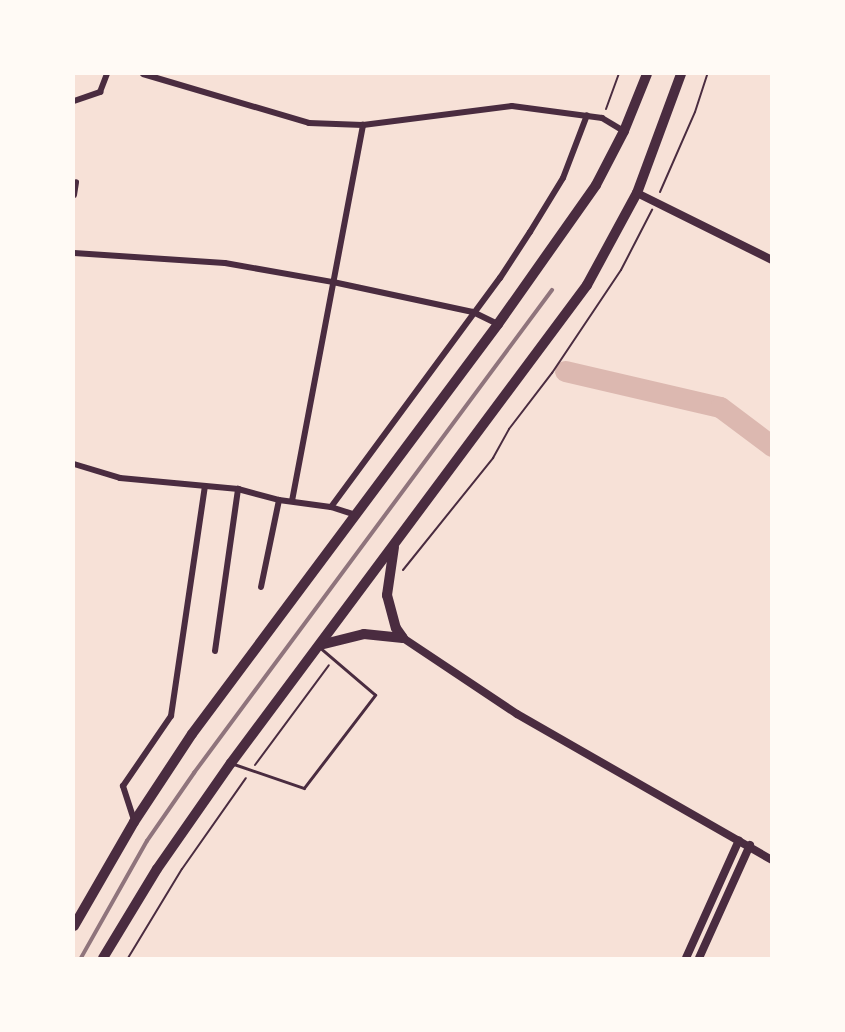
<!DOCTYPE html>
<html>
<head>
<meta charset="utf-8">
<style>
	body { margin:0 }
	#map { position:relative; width:845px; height:1032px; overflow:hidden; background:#f7e1d7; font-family:Roboto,sans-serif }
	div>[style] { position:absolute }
	.river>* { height:21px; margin:-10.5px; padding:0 10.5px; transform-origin:10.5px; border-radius:10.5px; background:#dcb8b0 }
	.path>* { height:2px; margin:-1px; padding:0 1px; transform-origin:1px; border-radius:1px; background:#4a2c40 }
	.service>* { height:2.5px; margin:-1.25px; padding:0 1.25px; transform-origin:1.25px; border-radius:1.25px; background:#4a2c40 }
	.minor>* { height:6px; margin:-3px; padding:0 3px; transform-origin:3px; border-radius:3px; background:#4a2c40 }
	.tertiary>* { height:8px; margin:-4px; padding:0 4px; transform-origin:4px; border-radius:4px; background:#4a2c40 }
	.trunk>* { height:10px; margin:-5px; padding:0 5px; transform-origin:5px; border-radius:5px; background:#4a2c40 }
	.rail>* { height:3.5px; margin:-1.75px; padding:0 1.75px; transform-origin:1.75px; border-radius:1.75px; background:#8f747c }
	span { translate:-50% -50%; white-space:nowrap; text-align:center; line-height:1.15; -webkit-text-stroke:6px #fffaf5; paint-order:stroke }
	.frame { position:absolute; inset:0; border:75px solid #fffaf5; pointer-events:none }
</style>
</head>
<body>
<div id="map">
	<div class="river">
		<div style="left:565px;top:371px;width:159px;rotate:13.1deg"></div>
		<div style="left:720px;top:407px;width:65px;rotate:36.9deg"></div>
	</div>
	<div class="path">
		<div style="left:606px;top:109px;width:37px;rotate:-70deg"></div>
		<div style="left:660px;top:192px;width:87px;rotate:-66.4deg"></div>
		<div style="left:695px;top:112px;width:40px;rotate:-72deg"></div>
		<div style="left:403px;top:570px;width:144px;rotate:-51.2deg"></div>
		<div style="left:493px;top:458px;width:33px;rotate:-61deg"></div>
		<div style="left:509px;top:429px;width:71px;rotate:-52.5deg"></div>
		<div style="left:552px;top:373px;width:124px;rotate:-56.2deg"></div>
		<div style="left:621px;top:270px;width:68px;rotate:-62.7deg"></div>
		<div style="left:255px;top:765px;width:124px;rotate:-53.5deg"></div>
		<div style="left:128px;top:958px;width:104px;rotate:-58.8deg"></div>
		<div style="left:182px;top:869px;width:111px;rotate:-54.9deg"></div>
	</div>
	<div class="service">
		<div style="left:234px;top:764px;width:74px;rotate:18.9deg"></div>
		<div style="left:304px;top:788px;width:117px;rotate:-52.6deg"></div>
		<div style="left:375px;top:695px;width:71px;rotate:-139.6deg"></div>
	</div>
	<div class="minor">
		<div style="left:143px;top:74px;width:173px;rotate:16.4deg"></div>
		<div style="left:309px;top:123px;width:54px;rotate:2.1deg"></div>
		<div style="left:363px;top:125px;width:150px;rotate:-7.3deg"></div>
		<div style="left:512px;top:106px;width:91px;rotate:7.6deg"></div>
		<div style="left:602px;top:118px;width:26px;rotate:31deg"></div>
		<div style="left:74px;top:101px;width:28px;rotate:-19deg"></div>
		<div style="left:100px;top:92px;width:19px;rotate:-69deg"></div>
		<div style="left:74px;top:195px;width:13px;rotate:-81deg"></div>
		<div style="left:74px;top:253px;width:151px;rotate:3.8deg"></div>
		<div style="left:225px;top:263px;width:110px;rotate:10deg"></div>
		<div style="left:333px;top:282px;width:143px;rotate:12.1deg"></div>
		<div style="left:473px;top:312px;width:28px;rotate:26deg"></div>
		<div style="left:74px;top:464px;width:48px;rotate:16.9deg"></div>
		<div style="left:120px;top:478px;width:119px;rotate:5.3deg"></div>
		<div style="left:238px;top:489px;width:42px;rotate:15deg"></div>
		<div style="left:279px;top:500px;width:52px;rotate:7.7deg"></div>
		<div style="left:331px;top:507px;width:25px;rotate:18deg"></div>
		<div style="left:292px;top:501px;width:383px;rotate:-79.3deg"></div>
		<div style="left:331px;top:507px;width:285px;rotate:-53.6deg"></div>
		<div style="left:500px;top:278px;width:55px;rotate:-56.9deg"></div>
		<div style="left:530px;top:232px;width:63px;rotate:-58.6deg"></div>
		<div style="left:563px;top:178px;width:67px;rotate:-69.1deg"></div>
		<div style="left:261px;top:587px;width:89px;rotate:-78.3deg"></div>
		<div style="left:215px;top:651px;width:164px;rotate:-81.9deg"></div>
		<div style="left:134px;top:820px;width:36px;rotate:-108deg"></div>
		<div style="left:123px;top:786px;width:85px;rotate:-55.6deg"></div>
		<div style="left:171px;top:716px;width:232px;rotate:-81.6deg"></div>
	</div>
	<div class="tertiary">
		<div style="left:637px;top:193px;width:151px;rotate:26.4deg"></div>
		<div style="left:403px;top:638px;width:137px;rotate:33.7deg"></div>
		<div style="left:517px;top:714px;width:294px;rotate:29.8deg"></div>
		<div style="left:686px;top:958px;width:129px;rotate:-65.8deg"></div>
		<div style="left:699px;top:958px;width:124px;rotate:-65.7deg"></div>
	</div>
	<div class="trunk">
		<div style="left:394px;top:547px;width:49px;rotate:98.3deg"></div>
		<div style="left:387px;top:595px;width:34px;rotate:75deg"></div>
		<div style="left:396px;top:628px;width:12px;rotate:55deg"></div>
		<div style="left:320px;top:645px;width:45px;rotate:-14deg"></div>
		<div style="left:364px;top:634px;width:39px;rotate:6deg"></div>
		<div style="left:74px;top:926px;width:120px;rotate:-60deg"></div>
		<div style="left:134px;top:822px;width:105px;rotate:-56.6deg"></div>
		<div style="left:192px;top:734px;width:512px;rotate:-53.26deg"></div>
		<div style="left:498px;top:324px;width:170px;rotate:-54.8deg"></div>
		<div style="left:596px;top:185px;width:61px;rotate:-62.6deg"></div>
		<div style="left:624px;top:131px;width:61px;rotate:-68deg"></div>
		<div style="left:103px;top:958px;width:104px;rotate:-58.8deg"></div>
		<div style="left:157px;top:869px;width:129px;rotate:-55.1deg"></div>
		<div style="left:231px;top:763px;width:596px;rotate:-53.32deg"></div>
		<div style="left:587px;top:285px;width:105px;rotate:-61.5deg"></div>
		<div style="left:637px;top:193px;width:127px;rotate:-69.7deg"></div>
	</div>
	<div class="rail">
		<div style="left:81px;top:958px;width:134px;rotate:-60.6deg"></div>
		<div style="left:147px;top:841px;width:83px;rotate:-55.3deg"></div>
		<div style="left:194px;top:773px;width:601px;rotate:-53.45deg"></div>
	</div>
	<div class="frame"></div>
</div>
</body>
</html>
